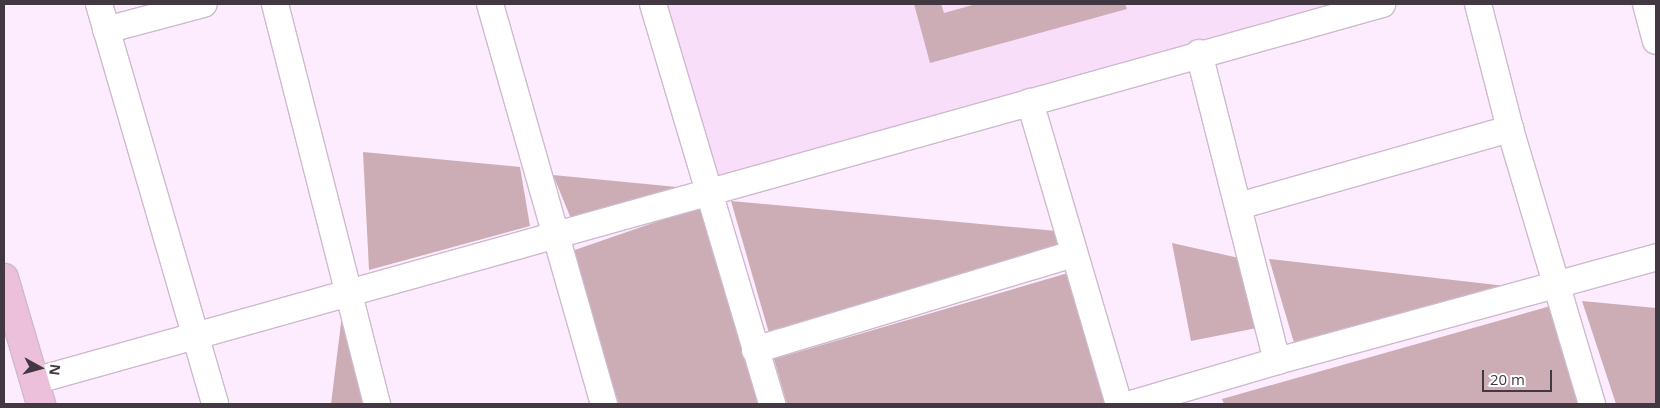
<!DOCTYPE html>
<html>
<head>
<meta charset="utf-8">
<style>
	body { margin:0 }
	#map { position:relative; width:1660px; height:408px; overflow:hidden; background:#fdecfd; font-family:"Open Sans",sans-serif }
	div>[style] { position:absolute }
	.built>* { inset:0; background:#f9defa }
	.building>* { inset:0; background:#ccadb6 }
	.roads { filter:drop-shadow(1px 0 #cebacf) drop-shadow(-1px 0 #cebacf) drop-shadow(0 1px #cebacf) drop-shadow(0 -1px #cebacf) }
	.minor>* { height:26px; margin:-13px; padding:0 13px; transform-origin:13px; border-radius:13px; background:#fff }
	.major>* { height:28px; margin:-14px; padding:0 14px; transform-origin:14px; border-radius:14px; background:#ecc0db }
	span { translate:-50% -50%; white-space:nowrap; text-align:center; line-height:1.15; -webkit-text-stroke:4.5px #fff; paint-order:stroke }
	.frame { position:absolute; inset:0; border:5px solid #413841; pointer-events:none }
	.north { position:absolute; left:15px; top:343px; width:50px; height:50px; -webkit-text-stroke:4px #fff; paint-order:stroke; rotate:97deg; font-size:14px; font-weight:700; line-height:20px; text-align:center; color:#413841 }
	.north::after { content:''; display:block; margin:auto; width:18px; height:22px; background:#413841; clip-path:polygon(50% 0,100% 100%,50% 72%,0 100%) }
	.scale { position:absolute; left:1482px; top:370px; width:70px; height:22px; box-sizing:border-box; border:2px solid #413841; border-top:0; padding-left:6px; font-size:15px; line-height:18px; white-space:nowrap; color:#413841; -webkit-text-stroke:4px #fff; paint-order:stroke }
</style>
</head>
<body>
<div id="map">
	<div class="built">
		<div style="clip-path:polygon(657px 4px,1377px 4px,711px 186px)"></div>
	</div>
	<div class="building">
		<div style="clip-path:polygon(914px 4px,941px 4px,944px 13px,976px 4px,1125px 4px,1127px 9px,930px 63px)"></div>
		<div style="clip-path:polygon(363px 152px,520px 167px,530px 226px,369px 270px)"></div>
		<div style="clip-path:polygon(553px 175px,687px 188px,572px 221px)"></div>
		<div style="clip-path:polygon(731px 201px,1057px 231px,1061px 248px,769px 333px)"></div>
		<div style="clip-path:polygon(702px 206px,762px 404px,619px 404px,569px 252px)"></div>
		<div style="clip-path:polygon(1172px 243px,1239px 258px,1262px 327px,1191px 341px)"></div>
		<div style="clip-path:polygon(1269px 259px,1523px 288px,1295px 346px)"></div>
		<div style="clip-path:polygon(1068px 273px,1106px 403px,787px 404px,774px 359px)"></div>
		<div style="clip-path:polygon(1582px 301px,1656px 308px,1656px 404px,1616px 404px)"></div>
		<div style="clip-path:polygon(1554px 305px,1581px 404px,1224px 404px,1222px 399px)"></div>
		<div style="clip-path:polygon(343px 307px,368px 404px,331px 404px)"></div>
	</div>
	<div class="roads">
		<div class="minor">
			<div style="left:99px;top:4px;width:416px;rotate:73.8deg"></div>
			<div style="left:275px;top:4px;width:413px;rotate:75.7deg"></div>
			<div style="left:490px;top:4px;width:416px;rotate:74.1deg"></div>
			<div style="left:653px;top:4px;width:417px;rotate:73.4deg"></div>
			<div style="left:1478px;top:4px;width:129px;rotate:75.6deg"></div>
			<div style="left:1510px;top:129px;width:287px;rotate:73.4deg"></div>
			<div style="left:1646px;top:4px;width:38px;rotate:75deg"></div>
			<div style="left:106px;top:30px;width:101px;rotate:-14.9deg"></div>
			<div style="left:1199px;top:53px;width:318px;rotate:75.8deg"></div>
			<div style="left:1030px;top:102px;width:315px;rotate:73.6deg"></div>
			<div style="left:1239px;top:206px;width:282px;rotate:-15.9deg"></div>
			<div style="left:755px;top:350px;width:332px;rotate:-16.8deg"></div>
			<div style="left:34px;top:381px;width:1400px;rotate:-15.62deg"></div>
			<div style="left:1131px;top:404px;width:152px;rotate:-16.4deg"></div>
			<div style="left:1277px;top:361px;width:393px;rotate:-15.3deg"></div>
		</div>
		<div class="major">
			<div style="left:4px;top:278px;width:131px;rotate:73.6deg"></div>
		</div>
	</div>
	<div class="frame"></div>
	<div class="north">N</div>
	<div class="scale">20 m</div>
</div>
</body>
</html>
